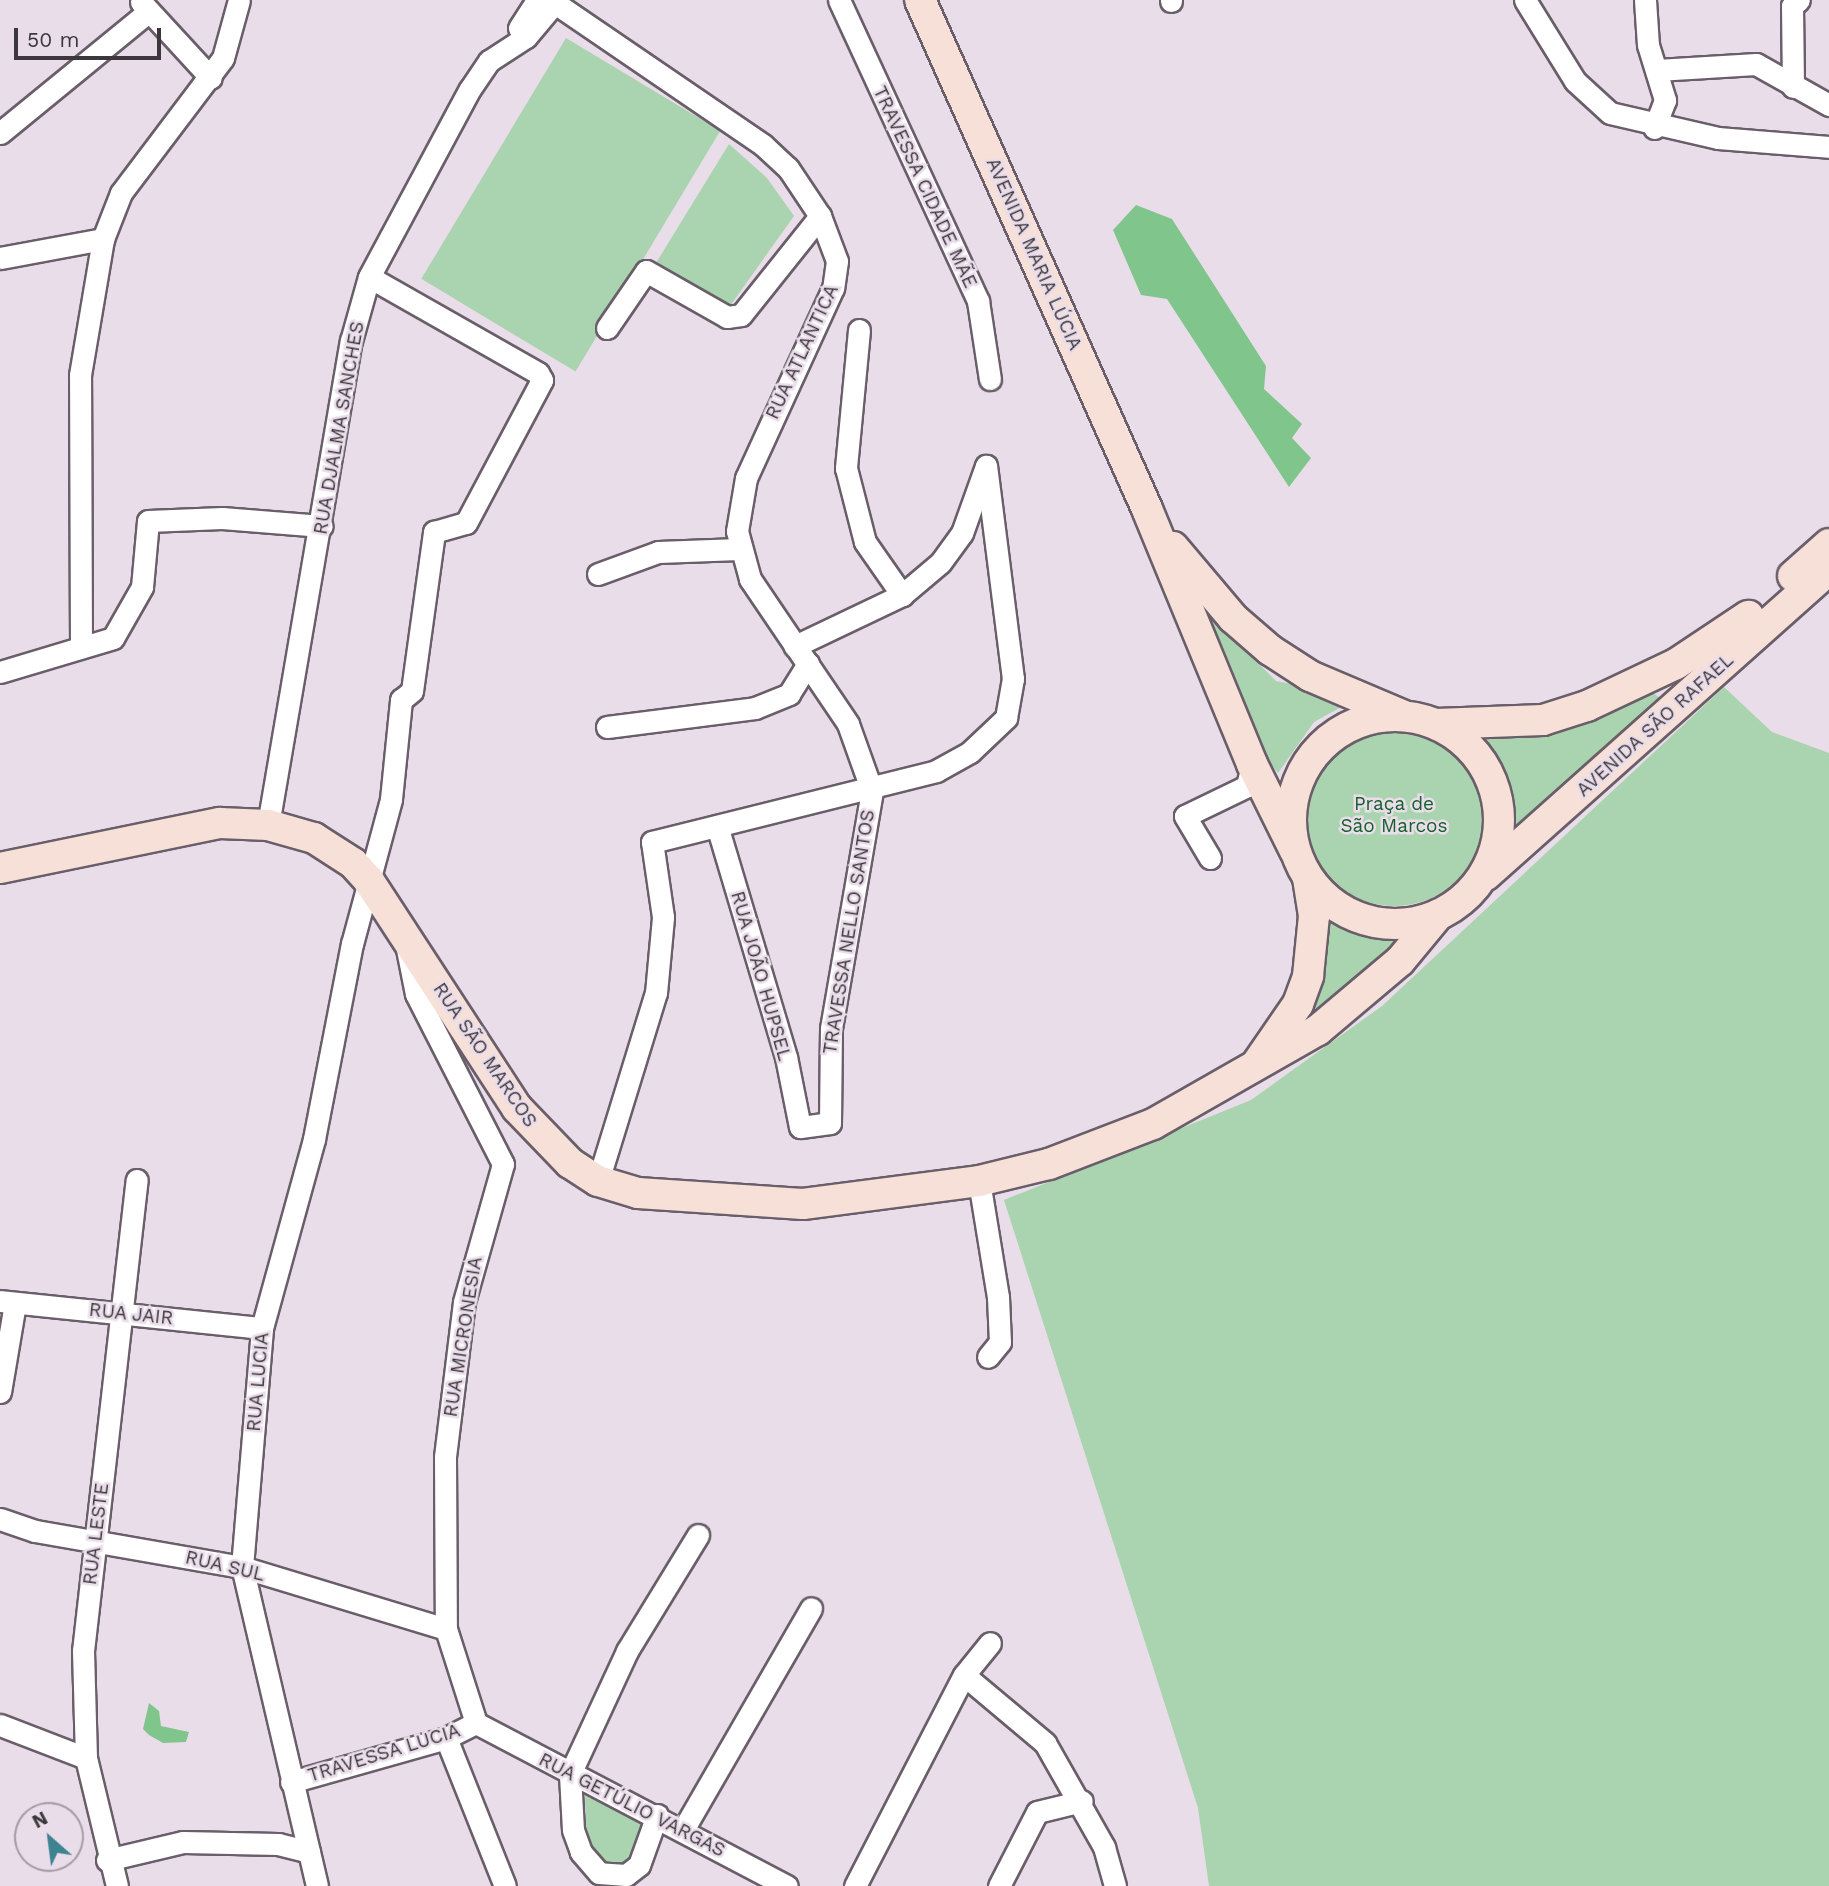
<!DOCTYPE html>
<html>
<head>
<meta charset="utf-8">
<style>
	body { margin:0 }
	#map { position:relative; width:1829px; height:1886px; overflow:hidden; background:#eaddea; font-family:"Work Sans",sans-serif }
	div>[style] { position:absolute }
	.green>* { inset:0; background:#aad3af; transform-origin:0 0 }
	.round { border-radius:50% }
	.forest>* { inset:0; background:#80c58c }
	.roads { filter:drop-shadow(2px 0 #695e69) drop-shadow(-2px 0 #695e69) drop-shadow(0 2px #695e69) drop-shadow(0 -2px #695e69) }
	.street>* { height:21px; margin:-10.5px; padding:0 10.5px; transform-origin:10.5px; border-radius:10.5px; background:#fff }
	.secondary>* { height:30px; margin:-15px; padding:0 15px; transform-origin:15px; border-radius:15px; background:#f7e0d8 }
	.secondary>.ring { margin:-15px; padding:0; box-sizing:content-box; background:none; border:30px solid #f7e0d8; border-radius:50% }
	span { translate:-50% -50%; white-space:nowrap; text-align:center; line-height:1.15; -webkit-text-stroke:5px #eaddea; paint-order:stroke }
	.street-label { font-size:19px; color:#3c373c }
	.park-label { font-size:19px; color:#15602b }
	.north { position:absolute; left:14px; top:1802px; width:70px; height:70px; box-sizing:border-box; background:#eaddea; border:2px solid #a49ba4; border-radius:50%; rotate:332deg; font-size:19px; font-weight:700; line-height:28px; text-align:center; color:#3c373c }
	.north::after { content:''; display:block; margin:auto; width:24px; height:32px; background:#3e8390; clip-path:polygon(50% 0,100% 100%,50% 72%,0 100%) }
	.scale { position:absolute; left:14px; top:28px; width:147px; height:32px; box-sizing:border-box; border:4px solid #3c373c; border-top:0; padding-left:9px; font-size:21px; line-height:24px; white-space:nowrap; color:#3c373c; -webkit-text-stroke:5px #eaddea; paint-order:stroke }
</style>
</head>
<body>
<div id="map">
	<div class="green">
		<div style="left:566px;top:38px;width:180px;height:281px;rotate:31deg"></div>
		<div style="clip-path:polygon(729px 144px,767px 178px,794px 216px,730px 306px,656px 263px)"></div>
		<div style="clip-path:polygon(1197px 602px,1276px 681px,1311px 688px,1343px 706px,1314px 722px,1278px 773px,1254px 744px)"></div>
		<div style="clip-path:polygon(1724px 687px,1772px 732px,1829px 753px,1829px 1886px,1209px 1886px,1198px 1808px,1004px 1200px,1251px 1100px,1382px 1006px)"></div>
		<div style="clip-path:polygon(1653px 693px,1660px 698px,1513px 828px,1510px 788px,1484px 735px,1578px 723px)"></div>
		<div class="round" style="left:1302px;top:722px;width:184px;height:184px"></div>
		<div style="clip-path:polygon(1322px 908px,1366px 928px,1419px 929px,1395px 954px,1294px 1030px)"></div>
		<div style="clip-path:polygon(585px 1796px,639px 1821px,642px 1828px,630px 1865px,600px 1865px,586px 1838px)"></div>
	</div>
	<div class="forest">
		<div style="clip-path:polygon(1136px 205px,1172px 219px,1266px 366px,1264px 389px,1302px 424px,1292px 438px,1311px 458px,1289px 487px,1167px 299px,1141px 295px,1113px 230px)"></div>
		<div style="clip-path:polygon(149px 1703px,159px 1711px,161px 1726px,189px 1732px,186px 1742px,163px 1743px,149px 1735px,143px 1729px)"></div>
	</div>
	<div class="roads">
		<div class="street">
			<div style="left:839px;top:0;width:332px;rotate:65.2deg"></div>
			<div style="left:978px;top:301px;width:79px;rotate:81.3deg"></div>
			<div style="left:1171px;top:0;width:1px;rotate:90deg"></div>
			<div style="left:1525px;top:0;width:95px;rotate:58.3deg"></div>
			<div style="left:1575px;top:81px;width:47px;rotate:42.4deg"></div>
			<div style="left:1610px;top:113px;width:111px;rotate:13deg"></div>
			<div style="left:1718px;top:138px;width:111px;rotate:4.6deg"></div>
			<div style="left:1645px;top:0;width:45px;rotate:86.2deg"></div>
			<div style="left:1648px;top:45px;width:58px;rotate:72.8deg"></div>
			<div style="left:1665px;top:100px;width:30px;rotate:111deg"></div>
			<div style="left:141px;top:2px;width:103px;rotate:47.4deg"></div>
			<div style="left:555px;top:3px;width:252px;rotate:34.3deg"></div>
			<div style="left:763px;top:145px;width:34px;rotate:43deg"></div>
			<div style="left:788px;top:168px;width:58px;rotate:56.3deg"></div>
			<div style="left:820px;top:216px;width:48px;rotate:69.3deg"></div>
			<div style="left:837px;top:261px;width:27px;rotate:98deg"></div>
			<div style="left:833px;top:288px;width:209px;rotate:114.6deg"></div>
			<div style="left:746px;top:478px;width:54px;rotate:99.6deg"></div>
			<div style="left:737px;top:531px;width:50px;rotate:74.8deg"></div>
			<div style="left:750px;top:579px;width:175px;rotate:55.9deg"></div>
			<div style="left:848px;top:724px;width:71px;rotate:70.3deg"></div>
			<div style="left:872px;top:791px;width:241px;rotate:99.8deg"></div>
			<div style="left:831px;top:1028px;width:95px;rotate:90.6deg"></div>
			<div style="left:830px;top:1123px;width:30px;rotate:172deg"></div>
			<div style="left:800px;top:1127px;width:71px;rotate:-101.3deg"></div>
			<div style="left:786px;top:1057px;width:241px;rotate:-106.6deg"></div>
			<div style="left:519px;top:28px;width:33px;rotate:-57deg"></div>
			<div style="left:1657px;top:70px;width:99px;rotate:-3.5deg"></div>
			<div style="left:1756px;top:64px;width:84px;rotate:29.3deg"></div>
			<div style="left:1793px;top:87px;width:81px;rotate:-90.7deg"></div>
			<div style="left:1792px;top:6px;width:9px;rotate:-41deg"></div>
			<div style="left:0;top:133px;width:191px;rotate:-39.3deg"></div>
			<div style="left:0;top:258px;width:105px;rotate:-10.5deg"></div>
			<div style="left:607px;top:328px;width:69px;rotate:-55.6deg"></div>
			<div style="left:646px;top:271px;width:93px;rotate:29.6deg"></div>
			<div style="left:727px;top:317px;width:14px;rotate:-8deg"></div>
			<div style="left:741px;top:315px;width:127px;rotate:-51.4deg"></div>
			<div style="left:859px;top:330px;width:139px;rotate:95.4deg"></div>
			<div style="left:846px;top:468px;width:76px;rotate:75.6deg"></div>
			<div style="left:865px;top:542px;width:65px;rotate:55.1deg"></div>
			<div style="left:598px;top:574px;width:64px;rotate:-20.1deg"></div>
			<div style="left:658px;top:552px;width:81px;rotate:-2.1deg"></div>
			<div style="left:81px;top:647px;width:272px;rotate:-90.2deg"></div>
			<div style="left:80px;top:375px;width:138px;rotate:-80.4deg"></div>
			<div style="left:103px;top:239px;width:49px;rotate:-68.6deg"></div>
			<div style="left:121px;top:193px;width:169px;rotate:-52.9deg"></div>
			<div style="left:223px;top:58px;width:60px;rotate:-74.6deg"></div>
			<div style="left:0;top:672px;width:118px;rotate:-16.7deg"></div>
			<div style="left:113px;top:638px;width:59px;rotate:-60.4deg"></div>
			<div style="left:142px;top:587px;width:66px;rotate:-84.8deg"></div>
			<div style="left:148px;top:521px;width:74px;rotate:-2.3deg"></div>
			<div style="left:222px;top:518px;width:100px;rotate:4.6deg"></div>
			<div style="left:607px;top:727px;width:149px;rotate:-7.3deg"></div>
			<div style="left:755px;top:708px;width:37px;rotate:-22deg"></div>
			<div style="left:789px;top:694px;width:36px;rotate:-58deg"></div>
			<div style="left:268px;top:825px;width:491px;rotate:-80.3deg"></div>
			<div style="left:351px;top:341px;width:66px;rotate:-74.3deg"></div>
			<div style="left:369px;top:277px;width:213px;rotate:-61.8deg"></div>
			<div style="left:470px;top:89px;width:34px;rotate:-56deg"></div>
			<div style="left:489px;top:61px;width:44px;rotate:-33deg"></div>
			<div style="left:526px;top:37px;width:48px;rotate:-50deg"></div>
			<div style="left:1210px;top:858px;width:49px;rotate:-120.8deg"></div>
			<div style="left:1185px;top:816px;width:69px;rotate:-25.8deg"></div>
			<div style="left:1247px;top:786px;width:23px;rotate:-77deg"></div>
			<div style="left:406px;top:944px;width:51px;rotate:78.7deg"></div>
			<div style="left:416px;top:994px;width:191px;rotate:62.9deg"></div>
			<div style="left:503px;top:1164px;width:143px;rotate:105.8deg"></div>
			<div style="left:464px;top:1302px;width:156px;rotate:97deg"></div>
			<div style="left:445px;top:1457px;width:172px;rotate:89.7deg"></div>
			<div style="left:446px;top:1629px;width:99px;rotate:72.3deg"></div>
			<div style="left:598px;top:1181px;width:197px;rotate:-72.9deg"></div>
			<div style="left:656px;top:993px;width:76px;rotate:-84.7deg"></div>
			<div style="left:663px;top:917px;width:76px;rotate:-98.3deg"></div>
			<div style="left:652px;top:842px;width:293px;rotate:-14deg"></div>
			<div style="left:936px;top:771px;width:39px;rotate:-29deg"></div>
			<div style="left:970px;top:752px;width:50px;rotate:-43.4deg"></div>
			<div style="left:1006px;top:718px;width:40px;rotate:-80deg"></div>
			<div style="left:1013px;top:679px;width:215px;rotate:-97.2deg"></div>
			<div style="left:986px;top:466px;width:71px;rotate:109.7deg"></div>
			<div style="left:962px;top:533px;width:37px;rotate:126deg"></div>
			<div style="left:940px;top:563px;width:50px;rotate:139.9deg"></div>
			<div style="left:902px;top:595px;width:119px;rotate:154.5deg"></div>
			<div style="left:979px;top:1181px;width:118px;rotate:80.7deg"></div>
			<div style="left:998px;top:1297px;width:45px;rotate:87.5deg"></div>
			<div style="left:1000px;top:1342px;width:19px;rotate:129deg"></div>
			<div style="left:0;top:1301px;width:263px;rotate:5.9deg"></div>
			<div style="left:0;top:1392px;width:90px;rotate:-80.4deg"></div>
			<div style="left:0;top:1519px;width:37px;rotate:19deg"></div>
			<div style="left:35px;top:1531px;width:210px;rotate:9.9deg"></div>
			<div style="left:242px;top:1567px;width:213px;rotate:16.9deg"></div>
			<div style="left:964px;top:1675px;width:106px;rotate:40deg"></div>
			<div style="left:1045px;top:1743px;width:120px;rotate:60.4deg"></div>
			<div style="left:1104px;top:1847px;width:41px;rotate:74.2deg"></div>
			<div style="left:476px;top:1723px;width:351px;rotate:27.7deg"></div>
			<div style="left:0;top:1725px;width:92px;rotate:21deg"></div>
			<div style="left:446px;top:1738px;width:159px;rotate:68.3deg"></div>
			<div style="left:291px;top:1782px;width:161px;rotate:-15.8deg"></div>
			<div style="left:446px;top:1738px;width:34px;rotate:-27deg"></div>
			<div style="left:657px;top:1815px;width:53px;rotate:109.8deg"></div>
			<div style="left:639px;top:1865px;width:16px;rotate:142deg"></div>
			<div style="left:626px;top:1875px;width:27px;rotate:-176deg"></div>
			<div style="left:599px;top:1873px;width:28px;rotate:-131deg"></div>
			<div style="left:581px;top:1852px;width:23px;rotate:-110deg"></div>
			<div style="left:573px;top:1830px;width:56px;rotate:-93.1deg"></div>
			<div style="left:570px;top:1774px;width:136px;rotate:-65.1deg"></div>
			<div style="left:627px;top:1651px;width:136px;rotate:-58.5deg"></div>
			<div style="left:683px;top:1830px;width:256px;rotate:-60deg"></div>
			<div style="left:107px;top:1860px;width:78px;rotate:-13.3deg"></div>
			<div style="left:183px;top:1842px;width:95px;rotate:1.2deg"></div>
			<div style="left:278px;top:1844px;width:32px;rotate:14deg"></div>
			<div style="left:117px;top:1886px;width:132px;rotate:-103.6deg"></div>
			<div style="left:86px;top:1758px;width:107px;rotate:-91.6deg"></div>
			<div style="left:83px;top:1651px;width:474px;rotate:-83.5deg"></div>
			<div style="left:317px;top:1886px;width:328px;rotate:-103.2deg"></div>
			<div style="left:242px;top:1567px;width:240px;rotate:-85.2deg"></div>
			<div style="left:262px;top:1328px;width:196px;rotate:-74.6deg"></div>
			<div style="left:314px;top:1139px;width:199px;rotate:-79deg"></div>
			<div style="left:352px;top:944px;width:150px;rotate:-74.9deg"></div>
			<div style="left:391px;top:799px;width:100px;rotate:-84.2deg"></div>
			<div style="left:401px;top:700px;width:14px;rotate:-39deg"></div>
			<div style="left:412px;top:691px;width:161px;rotate:-82.1deg"></div>
			<div style="left:434px;top:532px;width:33px;rotate:-16deg"></div>
			<div style="left:466px;top:523px;width:162px;rotate:-62deg"></div>
			<div style="left:542px;top:380px;width:8px;rotate:-120deg"></div>
			<div style="left:538px;top:373px;width:194px;rotate:-150.4deg"></div>
			<div style="left:855px;top:1886px;width:237px;rotate:-62.7deg"></div>
			<div style="left:964px;top:1675px;width:41px;rotate:-50.9deg"></div>
			<div style="left:999px;top:1886px;width:83px;rotate:-62.8deg"></div>
			<div style="left:1037px;top:1812px;width:46px;rotate:-13.7deg"></div>
		</div>
		<div class="secondary">
			<div style="left:920px;top:0;width:557px;rotate:65.96deg"></div>
			<div style="left:1147px;top:509px;width:276px;rotate:67.6deg"></div>
			<div style="left:1252px;top:764px;width:97px;rotate:63.7deg"></div>
			<div style="left:1173px;top:547px;width:93px;rotate:49.8deg"></div>
			<div style="left:1233px;top:618px;width:49px;rotate:40.9deg"></div>
			<div style="left:1270px;top:650px;width:48px;rotate:33deg"></div>
			<div style="left:1310px;top:676px;width:100px;rotate:23deg"></div>
			<div style="left:1793px;top:576px;width:48px;rotate:-41.6deg"></div>
			<div class="ring" style="left:1291px;top:716px;width:178px;height:178px"></div>
			<div style="left:1436px;top:724px;width:107px;rotate:-2.1deg"></div>
			<div style="left:1543px;top:720px;width:46px;rotate:-17.7deg"></div>
			<div style="left:1587px;top:706px;width:98px;rotate:-25.3deg"></div>
			<div style="left:1676px;top:664px;width:87px;rotate:-33.7deg"></div>
			<div style="left:0;top:868px;width:225px;rotate:-11.6deg"></div>
			<div style="left:220px;top:823px;width:48px;rotate:2.4deg"></div>
			<div style="left:268px;top:825px;width:48px;rotate:15.8deg"></div>
			<div style="left:314px;top:838px;width:46px;rotate:32.7deg"></div>
			<div style="left:353px;top:863px;width:24px;rotate:48deg"></div>
			<div style="left:369px;top:881px;width:271px;rotate:56.9deg"></div>
			<div style="left:517px;top:1108px;width:76px;rotate:46.1deg"></div>
			<div style="left:570px;top:1163px;width:33px;rotate:33deg"></div>
			<div style="left:598px;top:1181px;width:42px;rotate:16.7deg"></div>
			<div style="left:638px;top:1193px;width:165px;rotate:3.8deg"></div>
			<div style="left:803px;top:1204px;width:177px;rotate:-7.4deg"></div>
			<div style="left:979px;top:1181px;width:72px;rotate:-13.7deg"></div>
			<div style="left:1049px;top:1164px;width:111px;rotate:-21deg"></div>
			<div style="left:1153px;top:1124px;width:190px;rotate:-29.7deg"></div>
			<div style="left:1318px;top:1030px;width:107px;rotate:-40.1deg"></div>
			<div style="left:1400px;top:961px;width:60px;rotate:-50.4deg"></div>
			<div style="left:1486px;top:875px;width:460px;rotate:-41.7deg"></div>
			<div style="left:1258px;top:1062px;width:70px;rotate:-55.4deg"></div>
			<div style="left:1298px;top:1004px;width:30px;rotate:-70deg"></div>
			<div style="left:1308px;top:976px;width:60px;rotate:-84.3deg"></div>
			<div style="left:1314px;top:916px;width:38px;rotate:-99deg"></div>
		</div>
	</div>
	<div class="street-label">
		<span style="left:925px;top:187px;rotate:65deg">TRAVESSA CIDADE MÃE</span>
		<span style="left:1034px;top:254px;rotate:66deg">AVENIDA MARIA LÚCIA</span>
		<span style="left:802px;top:352px;rotate:-65deg">RUA ATLANTICA</span>
		<span style="left:339px;top:428px;rotate:-80deg">RUA DJALMA SANCHES</span>
		<span style="left:1655px;top:725px;rotate:-42deg">AVENIDA SÃO RAFAEL</span>
		<span style="left:849px;top:932px;rotate:-81deg">TRAVESSA NELLO SANTOS</span>
		<span style="left:761px;top:976px;rotate:74deg">RUA JOÃO HUPSEL</span>
		<span style="left:485px;top:1055px;rotate:56deg">RUA SÃO MARCOS</span>
		<span style="left:131px;top:1314px;rotate:6deg">RUA JAIR</span>
		<span style="left:463px;top:1337px;rotate:-81deg">RUA MICRONESIA</span>
		<span style="left:258px;top:1382px;rotate:-85deg">RUA LUCIA</span>
		<span style="left:96px;top:1534px;rotate:-83deg">RUA LESTE</span>
		<span style="left:225px;top:1566px;rotate:13deg">RUA SUL</span>
		<span style="left:384px;top:1753px;rotate:-17deg">TRAVESSA LUCIA</span>
		<span style="left:632px;top:1805px;rotate:27deg">RUA GETÚLIO VARGAS</span>
	</div>
	<div class="park-label">
		<span style="left:1394px;top:815px">Praça de<br>São Marcos</span>
	</div>
	<div class="north">N</div>
	<div class="scale">50 m</div>
</div>
</body>
</html>
